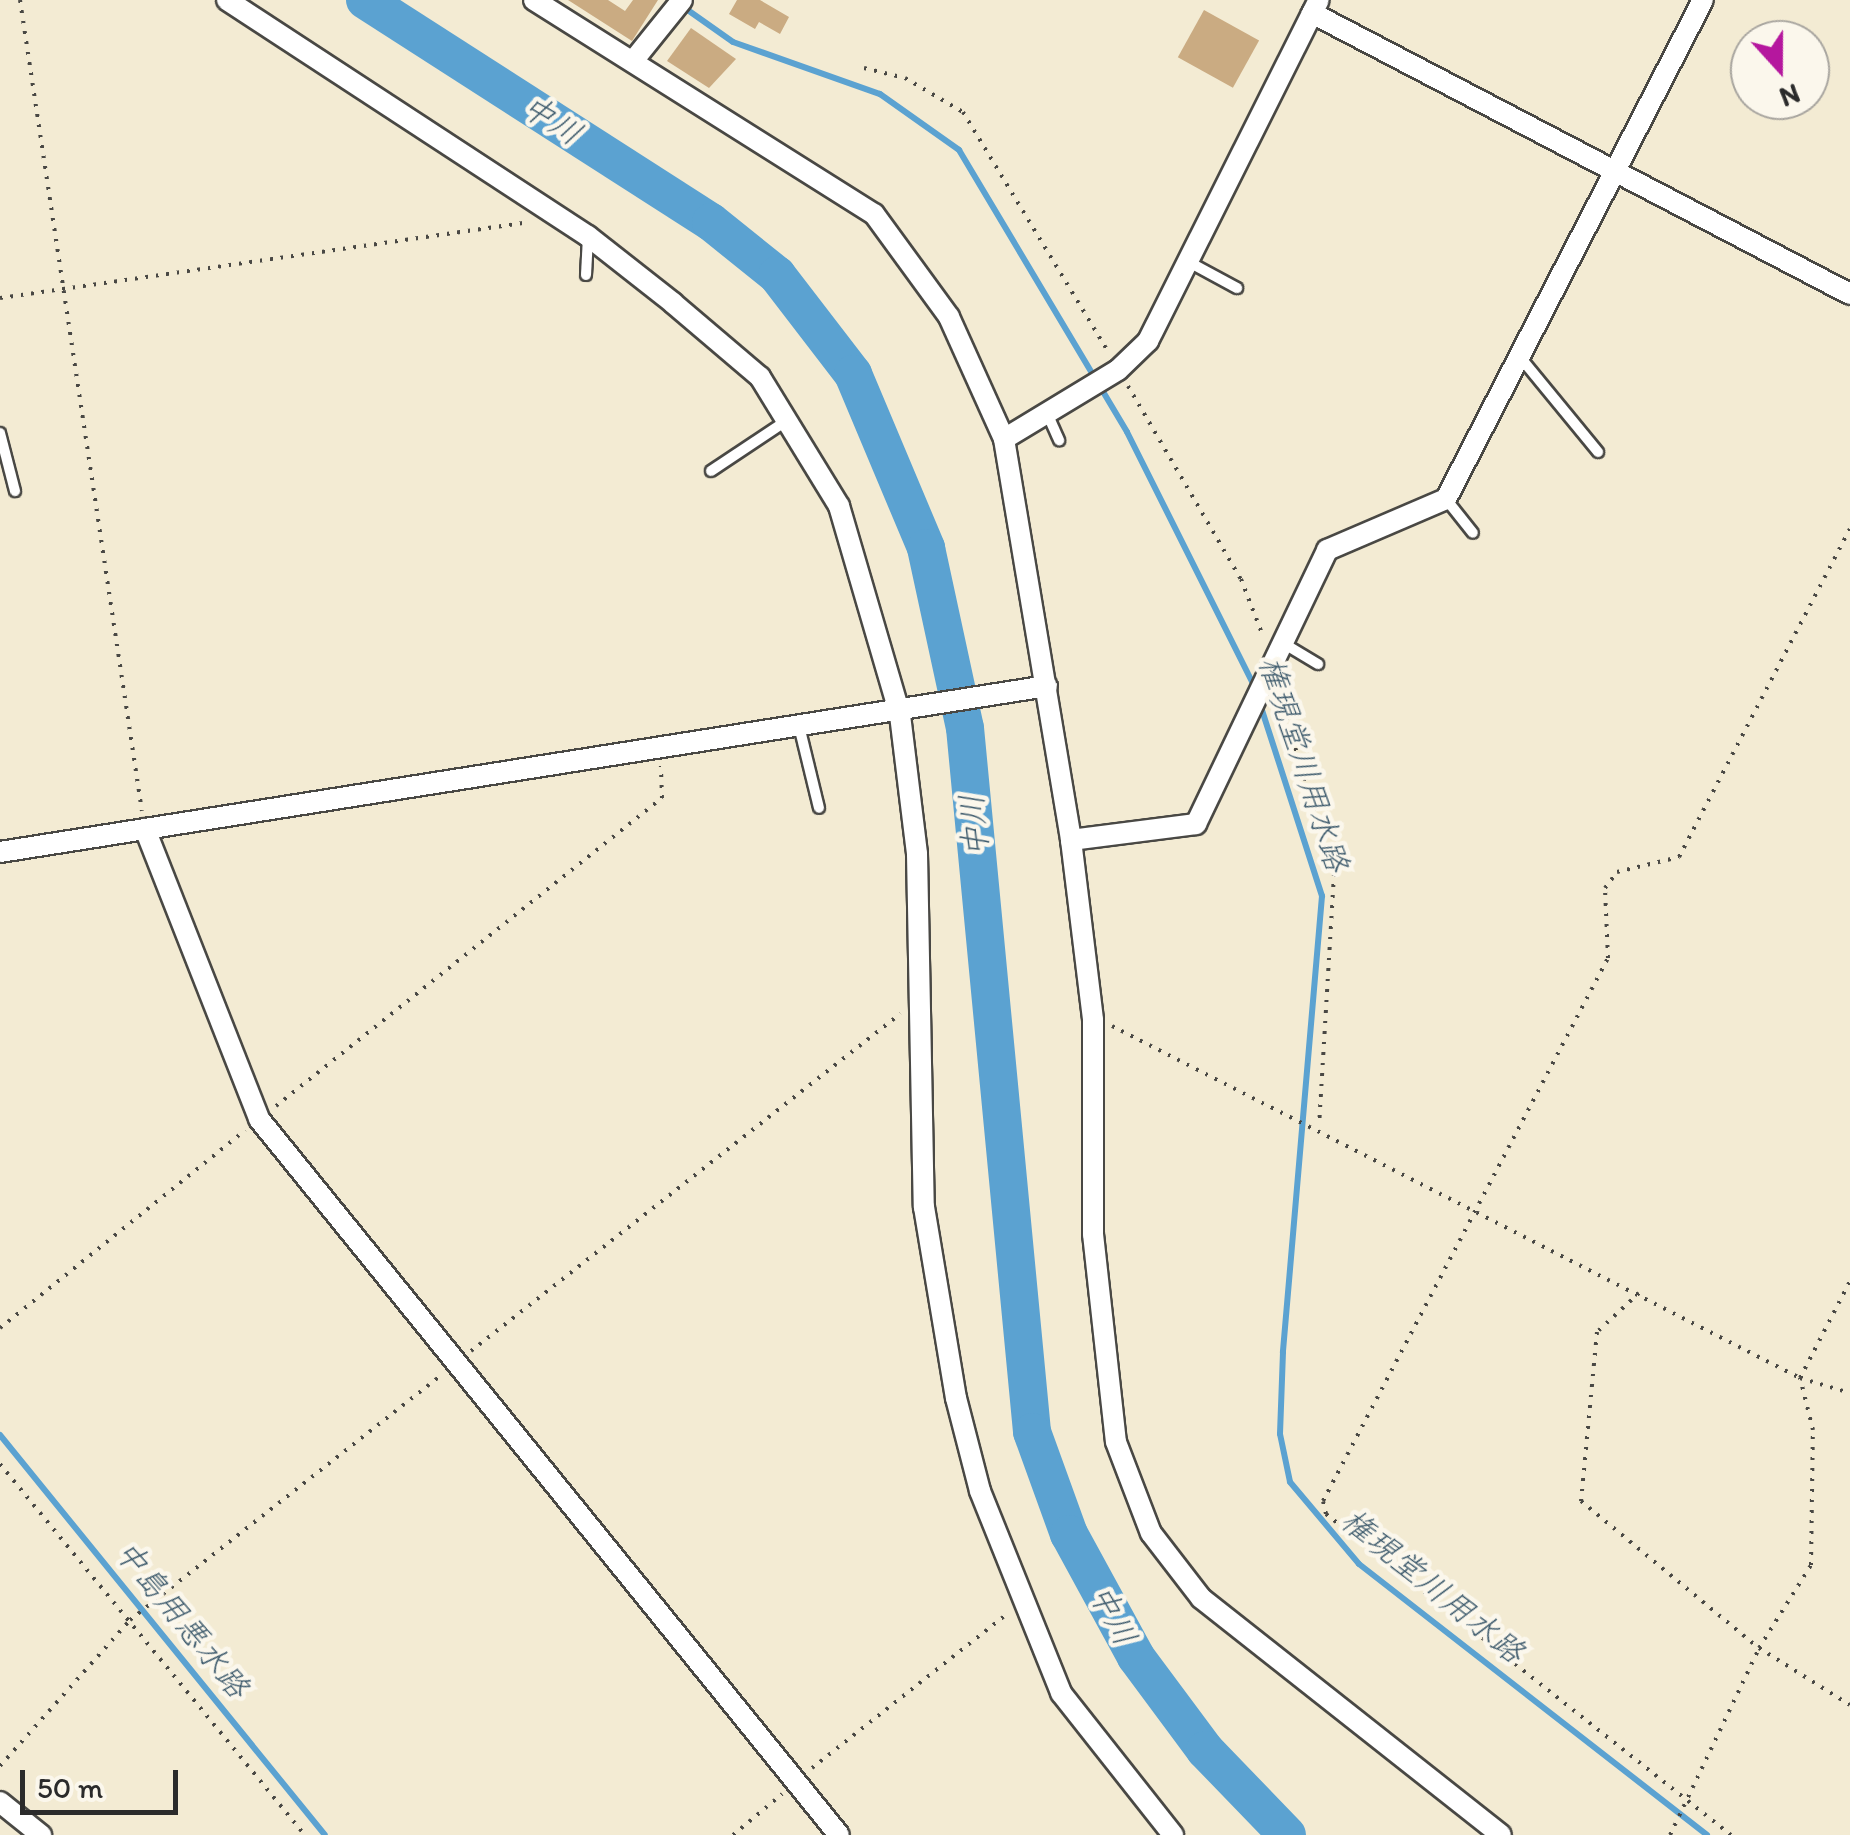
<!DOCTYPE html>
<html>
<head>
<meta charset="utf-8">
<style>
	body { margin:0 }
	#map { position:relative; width:1850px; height:1835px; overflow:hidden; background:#f3ebd3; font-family:Itim,"Klee One",sans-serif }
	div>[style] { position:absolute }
	.stream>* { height:6px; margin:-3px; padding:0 3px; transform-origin:3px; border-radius:3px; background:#5ba2d1 }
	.river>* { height:38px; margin:-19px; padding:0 19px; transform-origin:19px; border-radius:19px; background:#5ba2d1 }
	.building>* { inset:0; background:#caab82; transform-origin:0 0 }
	.path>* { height:4px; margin-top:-2px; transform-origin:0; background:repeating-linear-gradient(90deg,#494844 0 2.5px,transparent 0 10.5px) }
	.roads { filter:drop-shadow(2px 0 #494844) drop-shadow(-2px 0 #494844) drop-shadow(0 2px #494844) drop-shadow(0 -2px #494844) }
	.service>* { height:10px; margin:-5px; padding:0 5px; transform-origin:5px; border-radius:5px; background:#fff }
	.minor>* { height:20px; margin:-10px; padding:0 10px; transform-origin:10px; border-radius:10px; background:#fff }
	span { translate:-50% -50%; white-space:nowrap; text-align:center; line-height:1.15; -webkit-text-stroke:9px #fbf7ec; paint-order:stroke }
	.water-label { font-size:32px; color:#3e5b6d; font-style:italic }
	.north { position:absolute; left:1730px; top:20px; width:100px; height:100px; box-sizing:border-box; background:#fbf7ec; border:2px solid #a8a59f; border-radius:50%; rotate:159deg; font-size:28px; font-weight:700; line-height:40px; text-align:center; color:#2b2b2b }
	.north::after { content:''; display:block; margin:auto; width:35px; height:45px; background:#b5179e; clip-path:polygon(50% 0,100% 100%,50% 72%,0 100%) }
	.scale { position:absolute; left:20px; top:1770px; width:158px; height:45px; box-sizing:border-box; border:5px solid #2b2b2b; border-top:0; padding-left:12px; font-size:30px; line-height:35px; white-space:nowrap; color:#2b2b2b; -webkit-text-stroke:8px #fbf7ec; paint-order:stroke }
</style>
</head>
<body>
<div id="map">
	<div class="stream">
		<div style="left:682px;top:6px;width:62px;rotate:35.2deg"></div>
		<div style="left:733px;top:42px;width:156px;rotate:19.5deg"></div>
		<div style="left:880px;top:94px;width:97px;rotate:35.3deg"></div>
		<div style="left:959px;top:150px;width:328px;rotate:59.2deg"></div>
		<div style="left:1127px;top:432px;width:286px;rotate:63.4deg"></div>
		<div style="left:1260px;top:704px;width:202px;rotate:72.1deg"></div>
		<div style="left:1322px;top:896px;width:458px;rotate:94.9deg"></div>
		<div style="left:1283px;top:1352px;width:82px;rotate:92.1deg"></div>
		<div style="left:1280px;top:1434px;width:49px;rotate:78.2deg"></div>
		<div style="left:1290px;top:1482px;width:107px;rotate:49.9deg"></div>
		<div style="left:1359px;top:1564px;width:441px;rotate:37.9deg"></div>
		<div style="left:0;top:1435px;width:515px;rotate:50.91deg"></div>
	</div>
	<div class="river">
		<div style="left:365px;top:0;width:411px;rotate:32.7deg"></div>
		<div style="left:711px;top:222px;width:85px;rotate:38.8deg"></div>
		<div style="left:777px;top:275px;width:125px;rotate:52.5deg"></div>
		<div style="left:853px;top:374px;width:189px;rotate:67.2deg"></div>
		<div style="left:926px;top:548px;width:184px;rotate:77.8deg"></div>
		<div style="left:965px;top:728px;width:707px;rotate:84.56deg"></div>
		<div style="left:1032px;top:1432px;width:109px;rotate:70.1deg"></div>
		<div style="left:1069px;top:1534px;width:140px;rotate:61.4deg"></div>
		<div style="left:1136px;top:1657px;width:116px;rotate:53.4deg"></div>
		<div style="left:1205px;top:1750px;width:118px;rotate:46deg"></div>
	</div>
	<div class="building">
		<div style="clip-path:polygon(568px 0,608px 0,625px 11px,633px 0,658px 0,632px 41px)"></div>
		<div style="clip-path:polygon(737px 0,760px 0,789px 17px,780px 34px,759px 22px,755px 29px,729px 14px)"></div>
		<div style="left:1204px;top:10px;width:63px;height:54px;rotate:29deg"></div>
		<div style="clip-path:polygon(691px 28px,736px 59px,709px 88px,667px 61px)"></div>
	</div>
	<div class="path">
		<div style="left:20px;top:0;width:820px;rotate:81.45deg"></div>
		<div style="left:864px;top:68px;width:42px;rotate:13.7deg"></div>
		<div style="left:905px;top:78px;width:67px;rotate:30.4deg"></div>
		<div style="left:963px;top:112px;width:280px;rotate:58.8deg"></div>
		<div style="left:0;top:298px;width:535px;rotate:-8.16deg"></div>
		<div style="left:1128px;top:386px;width:224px;rotate:59.7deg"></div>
		<div style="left:1241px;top:579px;width:61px;rotate:68.9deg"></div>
		<div style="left:1280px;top:698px;width:184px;rotate:72.9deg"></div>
		<div style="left:1334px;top:874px;width:251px;rotate:93.4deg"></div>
		<div style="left:1112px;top:1026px;width:773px;rotate:27.1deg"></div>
		<div style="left:1800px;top:1378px;width:52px;rotate:16.7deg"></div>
		<div style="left:276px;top:1106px;width:494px;rotate:-38.6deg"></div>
		<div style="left:662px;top:798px;width:32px;rotate:-92deg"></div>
		<div style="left:1639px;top:1293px;width:57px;rotate:137.1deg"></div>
		<div style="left:1597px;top:1332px;width:170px;rotate:95.4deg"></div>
		<div style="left:1581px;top:1501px;width:231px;rotate:39.6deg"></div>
		<div style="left:1759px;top:1648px;width:107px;rotate:32.1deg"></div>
		<div style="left:0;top:1328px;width:315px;rotate:-38.9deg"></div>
		<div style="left:471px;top:1351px;width:546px;rotate:-38.15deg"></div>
		<div style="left:0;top:1464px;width:480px;rotate:50.6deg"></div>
		<div style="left:0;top:1766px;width:195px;rotate:-48.3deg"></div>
		<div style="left:130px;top:1620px;width:395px;rotate:-38.2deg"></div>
		<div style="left:812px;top:1768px;width:250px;rotate:-38.3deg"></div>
		<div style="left:733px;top:1835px;width:64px;rotate:-39.9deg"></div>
		<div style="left:1670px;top:1835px;width:207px;rotate:-64.5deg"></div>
		<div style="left:1759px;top:1648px;width:98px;rotate:-57.9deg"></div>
		<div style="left:1811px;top:1565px;width:135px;rotate:-89.2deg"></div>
		<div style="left:1813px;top:1430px;width:54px;rotate:-104deg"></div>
		<div style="left:1800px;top:1378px;width:109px;rotate:-62.7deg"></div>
		<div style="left:1731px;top:1835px;width:517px;rotate:-141.6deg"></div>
		<div style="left:1326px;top:1514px;width:13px;rotate:-103deg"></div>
		<div style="left:1323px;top:1501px;width:613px;rotate:-62.31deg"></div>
		<div style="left:1608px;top:958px;width:70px;rotate:-92.5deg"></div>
		<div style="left:1605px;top:888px;width:20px;rotate:-53deg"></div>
		<div style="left:1617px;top:872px;width:64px;rotate:-13.6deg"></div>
		<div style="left:1679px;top:857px;width:370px;rotate:-62.5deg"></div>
	</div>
	<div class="roads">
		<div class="service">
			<div style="left:1187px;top:261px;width:57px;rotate:28.4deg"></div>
			<div style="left:586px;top:275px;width:39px;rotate:-87deg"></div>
			<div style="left:1520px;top:357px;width:123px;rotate:50.6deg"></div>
			<div style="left:1047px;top:413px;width:30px;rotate:66deg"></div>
			<div style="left:0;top:433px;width:60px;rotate:75.5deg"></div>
			<div style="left:711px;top:471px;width:94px;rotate:-33.7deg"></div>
			<div style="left:1446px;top:499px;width:43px;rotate:51.5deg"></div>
			<div style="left:1283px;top:643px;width:41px;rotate:31deg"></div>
			<div style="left:800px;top:730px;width:80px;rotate:76.3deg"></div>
		</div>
		<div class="minor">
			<div style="left:227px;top:0;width:431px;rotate:33.2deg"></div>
			<div style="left:588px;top:236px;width:108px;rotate:38.2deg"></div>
			<div style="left:673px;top:303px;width:114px;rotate:40.4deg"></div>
			<div style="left:760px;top:377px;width:151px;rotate:58.5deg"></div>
			<div style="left:839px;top:506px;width:218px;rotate:73.7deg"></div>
			<div style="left:900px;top:715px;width:140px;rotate:83deg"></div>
			<div style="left:917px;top:854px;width:353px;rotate:88.9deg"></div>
			<div style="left:924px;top:1207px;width:194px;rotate:80.5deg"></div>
			<div style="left:956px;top:1398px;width:96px;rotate:75.5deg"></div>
			<div style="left:980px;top:1491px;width:218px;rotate:68.1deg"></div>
			<div style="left:1061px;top:1693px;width:181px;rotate:51.7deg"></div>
			<div style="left:534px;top:0;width:402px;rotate:32.2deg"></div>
			<div style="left:874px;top:214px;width:127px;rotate:53.9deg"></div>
			<div style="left:949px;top:317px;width:134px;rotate:65.7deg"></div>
			<div style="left:1004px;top:439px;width:407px;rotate:80.5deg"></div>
			<div style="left:1071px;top:840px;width:181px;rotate:83deg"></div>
			<div style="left:1093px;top:1020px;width:214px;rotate:90deg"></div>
			<div style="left:1093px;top:1234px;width:209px;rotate:83.7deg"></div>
			<div style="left:1116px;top:1442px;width:97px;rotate:69deg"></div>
			<div style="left:1151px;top:1533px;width:82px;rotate:52.4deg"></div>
			<div style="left:1201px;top:1598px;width:382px;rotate:38.3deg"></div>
			<div style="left:1312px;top:13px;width:607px;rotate:27.58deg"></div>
			<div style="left:633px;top:61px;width:78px;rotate:-51.2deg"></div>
			<div style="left:1004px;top:439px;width:133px;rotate:-31.2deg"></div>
			<div style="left:1118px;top:370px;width:42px;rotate:-44deg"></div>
			<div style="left:1148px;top:341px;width:381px;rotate:-63.4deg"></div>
			<div style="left:145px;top:829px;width:312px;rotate:68.5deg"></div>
			<div style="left:259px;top:1119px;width:921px;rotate:50.99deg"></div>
			<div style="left:1071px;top:840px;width:126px;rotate:-7.3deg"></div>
			<div style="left:1196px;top:824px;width:304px;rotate:-64.4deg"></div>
			<div style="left:1327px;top:550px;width:129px;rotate:-23.2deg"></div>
			<div style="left:1446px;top:499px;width:561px;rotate:-62.75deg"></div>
			<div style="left:0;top:852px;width:1060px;rotate:-9.01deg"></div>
			<div style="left:0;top:1802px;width:53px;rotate:38.8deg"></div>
		</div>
	</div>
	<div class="water-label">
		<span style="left:552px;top:120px;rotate:33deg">中川</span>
		<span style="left:1304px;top:764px;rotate:72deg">権現堂川用水路</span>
		<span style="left:974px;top:826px;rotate:-95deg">中川</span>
		<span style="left:1433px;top:1586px;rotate:39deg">権現堂川用水路</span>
		<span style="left:1113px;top:1615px;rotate:62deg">中川</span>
		<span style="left:182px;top:1619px;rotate:51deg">中島用悪水路</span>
	</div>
	<div class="north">N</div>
	<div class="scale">50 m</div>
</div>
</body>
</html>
